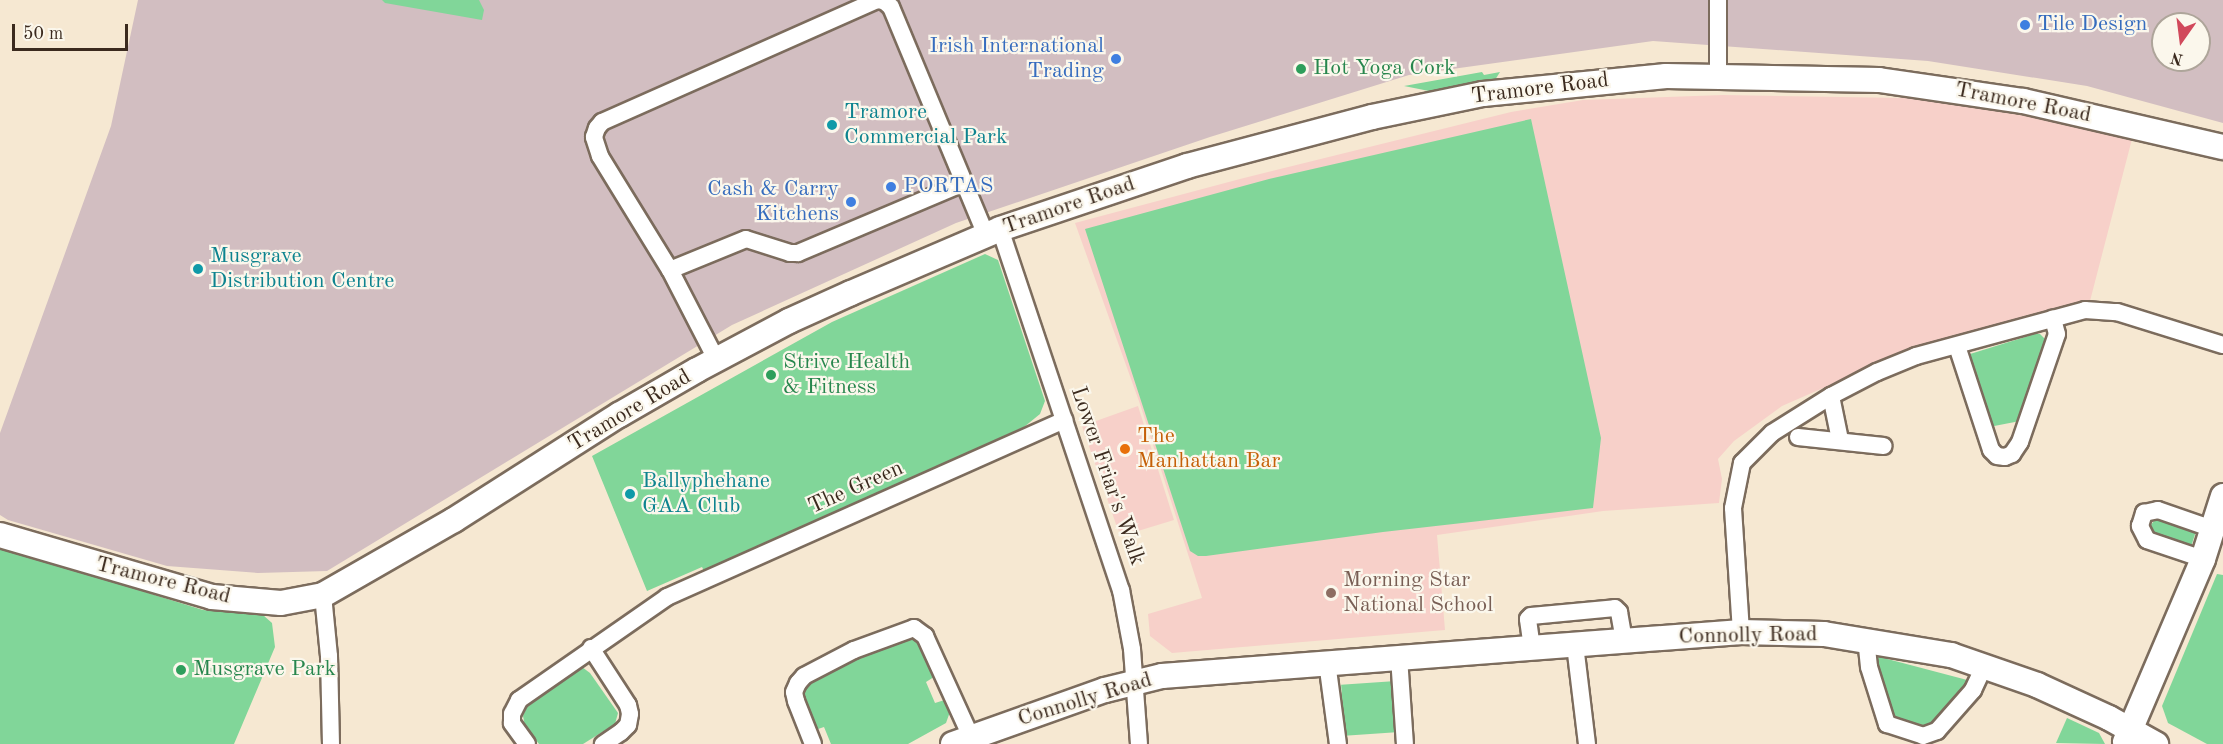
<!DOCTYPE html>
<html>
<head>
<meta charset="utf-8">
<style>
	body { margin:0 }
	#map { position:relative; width:2223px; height:744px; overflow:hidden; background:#f6e8d2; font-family:"Old Standard TT",serif }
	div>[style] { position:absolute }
	.built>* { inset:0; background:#f7d0c9 }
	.industrial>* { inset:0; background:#d2bec1 }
	.green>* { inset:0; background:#81d699; transform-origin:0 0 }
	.roads { filter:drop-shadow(2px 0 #7c6c5d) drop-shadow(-2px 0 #7c6c5d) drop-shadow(0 2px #7c6c5d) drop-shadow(0 -2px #7c6c5d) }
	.street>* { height:16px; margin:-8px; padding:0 8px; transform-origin:8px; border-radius:8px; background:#fff }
	.secondary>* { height:24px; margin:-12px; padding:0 12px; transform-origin:12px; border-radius:12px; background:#fff }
	.dots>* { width:16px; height:16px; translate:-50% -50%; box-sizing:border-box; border:3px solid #fbf7ec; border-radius:50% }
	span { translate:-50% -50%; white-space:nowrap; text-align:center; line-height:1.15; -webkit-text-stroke:4.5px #fbf7ec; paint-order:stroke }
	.shop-label { font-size:22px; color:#366cbe }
	.left { translate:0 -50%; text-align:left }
	.right { translate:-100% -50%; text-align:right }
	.leisure-label { font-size:22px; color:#27864d }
	.street-label { font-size:22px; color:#3b2a1e }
	.culture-label { font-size:22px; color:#0d838f }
	.food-label { font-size:22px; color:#c56008 }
	.education-label { font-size:22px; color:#785e54 }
	.north { position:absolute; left:2151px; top:12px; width:60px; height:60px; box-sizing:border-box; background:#fbf7ec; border:2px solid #aea59a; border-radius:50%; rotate:194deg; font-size:16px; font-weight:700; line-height:24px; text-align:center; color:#3b2a1e }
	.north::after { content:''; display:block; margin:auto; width:21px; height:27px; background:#d1495b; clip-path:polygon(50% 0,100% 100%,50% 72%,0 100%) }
	.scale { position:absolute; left:12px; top:24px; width:116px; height:27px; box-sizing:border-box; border:3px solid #3b2a1e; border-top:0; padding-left:8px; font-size:18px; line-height:21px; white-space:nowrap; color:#3b2a1e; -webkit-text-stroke:4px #fbf7ec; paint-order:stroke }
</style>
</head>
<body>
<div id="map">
	<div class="built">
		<div style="clip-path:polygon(1723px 95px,1966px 99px,2026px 110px,2132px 139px,2090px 301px,1910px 350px,1782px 406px,1734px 441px,1718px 459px,1722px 479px,1719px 503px,1603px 511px,1437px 535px,1445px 630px,1172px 653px,1150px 636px,1148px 614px,1202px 598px,1140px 404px,1075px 223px,1240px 179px,1511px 112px,1583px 100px)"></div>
		<div style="clip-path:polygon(1138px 406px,1174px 520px,1128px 534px,1118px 530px,1082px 426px)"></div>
	</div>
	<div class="industrial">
		<div style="clip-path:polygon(evenodd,138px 0,2223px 0,2223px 123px,2087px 86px,1928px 61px,1653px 41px,1409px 75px,1210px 137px,956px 223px,732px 325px,327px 571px,258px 573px,167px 566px,8px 520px,0 515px,0 433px,111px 126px,138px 0,2163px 24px,2199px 24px,2199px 60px,2163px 60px,2163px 24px)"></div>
	</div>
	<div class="green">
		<div style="clip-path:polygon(382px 0,479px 0,484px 10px,482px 20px,385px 3px)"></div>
		<div style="clip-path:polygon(1482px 72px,1484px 75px,1500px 72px,1495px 80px,1434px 92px,1404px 86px)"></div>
		<div style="clip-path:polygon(1531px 119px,1601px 438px,1593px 508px,1383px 532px,1206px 556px,1198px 556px,1190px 551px,1085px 229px,1269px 179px)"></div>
		<div style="clip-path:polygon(985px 254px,998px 260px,1045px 401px,1040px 414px,1024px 427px,704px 571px,702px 567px,647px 591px,592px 456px,832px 322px)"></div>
		<div style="clip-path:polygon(2035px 334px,2040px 334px,2047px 341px,2020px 421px,1989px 427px,1968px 360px,1970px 354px)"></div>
		<div style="clip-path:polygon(2158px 516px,2196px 531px,2191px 547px,2153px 535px,2150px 526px)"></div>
		<div style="clip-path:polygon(0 547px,203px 610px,263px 615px,272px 623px,275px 647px,234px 744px,0 744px)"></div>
		<div style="clip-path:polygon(2217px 574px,2223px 575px,2223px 744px,2207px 744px,2168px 723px,2162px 706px)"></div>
		<div style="clip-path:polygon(905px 637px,920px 640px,937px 675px,926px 682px,935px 703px,948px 699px,951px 709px,946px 723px,908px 744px,831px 744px,824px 727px,815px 730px,804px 699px,806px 687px,810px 679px)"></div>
		<div style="clip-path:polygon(1876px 656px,1971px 681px,1939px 721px,1925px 726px,1893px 716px,1876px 675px)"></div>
		<div style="clip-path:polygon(582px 667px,590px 673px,618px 713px,615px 724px,583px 744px,539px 744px,525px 726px,523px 716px,527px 707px)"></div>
		<div style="left:1396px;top:681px;width:51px;height:55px;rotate:86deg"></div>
		<div style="clip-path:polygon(2067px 718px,2099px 733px,2105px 744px,2056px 743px)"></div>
	</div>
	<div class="roads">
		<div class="street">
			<div style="left:1718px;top:0;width:76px;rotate:90deg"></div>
			<div style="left:1000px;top:229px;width:381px;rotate:71.5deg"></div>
			<div style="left:1121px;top:590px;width:60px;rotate:79.4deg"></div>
			<div style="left:1132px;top:649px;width:95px;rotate:85.8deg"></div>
			<div style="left:670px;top:270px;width:134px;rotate:-121.6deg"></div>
			<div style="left:600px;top:156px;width:20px;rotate:-108deg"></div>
			<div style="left:594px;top:137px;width:9px;rotate:-72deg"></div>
			<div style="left:597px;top:128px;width:8px;rotate:-50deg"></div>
			<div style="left:602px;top:122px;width:301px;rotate:-23.9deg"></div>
			<div style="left:877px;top:0;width:7px;rotate:8deg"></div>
			<div style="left:884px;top:1px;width:9px;rotate:41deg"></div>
			<div style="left:891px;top:7px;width:247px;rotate:67.4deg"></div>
			<div style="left:1957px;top:346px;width:109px;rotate:71.9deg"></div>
			<div style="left:1991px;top:450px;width:8px;rotate:45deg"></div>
			<div style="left:1997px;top:456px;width:8px;rotate:7deg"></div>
			<div style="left:2005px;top:457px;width:8px;rotate:-23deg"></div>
			<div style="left:2012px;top:454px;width:14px;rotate:-56deg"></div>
			<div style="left:2020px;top:442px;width:114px;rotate:-71.1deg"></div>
			<div style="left:2057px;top:334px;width:16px;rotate:-105deg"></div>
			<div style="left:716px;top:359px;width:100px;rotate:-117.3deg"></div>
			<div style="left:670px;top:270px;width:82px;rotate:-22.2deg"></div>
			<div style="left:746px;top:239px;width:46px;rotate:17.7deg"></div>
			<div style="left:790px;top:253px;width:8px"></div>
			<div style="left:798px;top:253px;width:180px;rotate:-22.9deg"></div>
			<div style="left:1831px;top:396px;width:45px;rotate:78.4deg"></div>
			<div style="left:1798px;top:437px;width:86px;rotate:6deg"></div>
			<div style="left:2203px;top:559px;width:59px;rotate:-161.3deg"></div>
			<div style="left:2147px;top:540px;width:16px;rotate:-117deg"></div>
			<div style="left:2140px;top:526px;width:14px;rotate:-73deg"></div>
			<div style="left:2144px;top:513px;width:14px;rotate:-12deg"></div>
			<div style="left:2158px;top:510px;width:58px;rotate:19.1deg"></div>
			<div style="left:323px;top:595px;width:61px;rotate:84.4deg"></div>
			<div style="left:329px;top:656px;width:88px;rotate:88.7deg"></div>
			<div style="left:1741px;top:632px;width:124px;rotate:-93.7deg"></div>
			<div style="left:1733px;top:508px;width:46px;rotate:-78.7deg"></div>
			<div style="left:1742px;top:463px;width:42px;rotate:-45deg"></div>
			<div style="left:1772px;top:433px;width:70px;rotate:-32.1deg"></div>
			<div style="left:1831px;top:396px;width:52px;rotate:-27.6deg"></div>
			<div style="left:1877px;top:372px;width:42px;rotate:-22.3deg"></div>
			<div style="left:1916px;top:356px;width:175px;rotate:-15.2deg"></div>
			<div style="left:2085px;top:310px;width:32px;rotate:4deg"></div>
			<div style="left:2117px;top:312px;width:111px;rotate:17.3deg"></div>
			<div style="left:1871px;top:640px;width:9px;rotate:117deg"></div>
			<div style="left:1867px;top:648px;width:19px;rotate:84deg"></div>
			<div style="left:1869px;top:667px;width:60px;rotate:72.5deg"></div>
			<div style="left:1887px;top:724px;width:38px;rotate:18deg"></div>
			<div style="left:1923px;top:736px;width:15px;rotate:-20deg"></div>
			<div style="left:1937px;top:731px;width:55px;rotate:-48.7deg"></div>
			<div style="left:1973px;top:690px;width:26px;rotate:-65deg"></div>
			<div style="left:1575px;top:645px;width:100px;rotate:83.1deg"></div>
			<div style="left:591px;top:648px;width:68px;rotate:57deg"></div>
			<div style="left:628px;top:705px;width:9px;rotate:77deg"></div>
			<div style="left:630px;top:714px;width:11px;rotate:100deg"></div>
			<div style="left:628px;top:725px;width:10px;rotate:135deg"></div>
			<div style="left:621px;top:732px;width:22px;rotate:146deg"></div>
			<div style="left:1532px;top:648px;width:29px;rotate:-98deg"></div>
			<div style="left:1528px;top:619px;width:4px;rotate:-45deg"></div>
			<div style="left:1531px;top:616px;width:84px;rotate:-5.4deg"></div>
			<div style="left:1615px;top:608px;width:6px;rotate:45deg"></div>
			<div style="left:1619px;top:612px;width:29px;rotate:80deg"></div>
			<div style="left:1399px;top:657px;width:87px;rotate:86.1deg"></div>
			<div style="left:1327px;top:662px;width:83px;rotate:82.4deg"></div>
			<div style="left:527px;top:744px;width:26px;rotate:-126deg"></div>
			<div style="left:512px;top:723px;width:9px;rotate:-90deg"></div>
			<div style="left:512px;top:714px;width:16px;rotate:-63deg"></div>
			<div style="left:519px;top:700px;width:180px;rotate:-34.8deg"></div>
			<div style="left:667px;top:597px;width:435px;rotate:-24deg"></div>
			<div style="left:813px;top:744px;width:46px;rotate:-111.6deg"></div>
			<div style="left:796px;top:701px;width:9px;rotate:-103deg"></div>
			<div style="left:794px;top:692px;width:10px;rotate:-66deg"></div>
			<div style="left:798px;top:683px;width:9px;rotate:-49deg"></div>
			<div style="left:804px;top:676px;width:56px;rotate:-27.5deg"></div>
			<div style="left:854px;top:650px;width:64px;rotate:-20.1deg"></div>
			<div style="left:914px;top:628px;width:14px;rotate:36deg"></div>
			<div style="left:925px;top:636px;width:111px;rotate:65.5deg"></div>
		</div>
		<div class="secondary">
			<div style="left:0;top:535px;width:221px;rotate:16.3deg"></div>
			<div style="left:212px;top:597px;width:69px;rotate:5deg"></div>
			<div style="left:281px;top:603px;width:43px;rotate:-10.8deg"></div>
			<div style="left:323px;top:595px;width:151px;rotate:-29.8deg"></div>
			<div style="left:454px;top:520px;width:196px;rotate:-32.5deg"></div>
			<div style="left:619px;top:415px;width:90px;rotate:-30deg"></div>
			<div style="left:697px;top:370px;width:104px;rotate:-28deg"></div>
			<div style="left:789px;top:321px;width:68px;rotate:-24.3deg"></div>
			<div style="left:851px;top:293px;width:162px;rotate:-23.2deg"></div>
			<div style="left:1000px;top:229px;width:197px;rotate:-18.6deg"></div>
			<div style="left:1187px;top:166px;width:191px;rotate:-14.8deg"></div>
			<div style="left:1372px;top:117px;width:113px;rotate:-11.7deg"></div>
			<div style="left:1483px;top:94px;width:184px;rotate:-5.6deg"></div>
			<div style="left:1666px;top:76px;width:213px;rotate:1.1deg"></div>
			<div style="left:1879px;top:80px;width:146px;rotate:8.3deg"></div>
			<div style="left:2023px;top:101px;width:205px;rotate:13deg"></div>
			<div style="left:2125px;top:742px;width:199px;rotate:-66.9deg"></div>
			<div style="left:2203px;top:559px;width:66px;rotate:-72.4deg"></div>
			<div style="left:953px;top:744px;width:161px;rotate:-19.6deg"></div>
			<div style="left:1105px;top:690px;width:59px;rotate:-13.8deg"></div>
			<div style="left:1162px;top:676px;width:581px;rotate:-4.35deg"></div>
			<div style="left:1741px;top:632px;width:83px;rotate:1.4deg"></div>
			<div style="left:1824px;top:634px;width:129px;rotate:9.4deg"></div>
			<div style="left:1951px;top:655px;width:91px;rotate:19.2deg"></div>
			<div style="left:2037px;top:685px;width:79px;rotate:24.6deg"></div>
			<div style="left:2109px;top:718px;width:54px;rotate:29deg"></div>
		</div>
	</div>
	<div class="dots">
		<div style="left:2025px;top:25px;background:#3f7fe0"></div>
		<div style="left:1116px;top:59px;background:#3f7fe0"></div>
		<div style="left:1301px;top:69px;background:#2e9e5b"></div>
		<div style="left:832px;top:125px;background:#0f9aa8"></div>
		<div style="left:891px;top:187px;background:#3f7fe0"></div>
		<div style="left:851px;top:202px;background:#3f7fe0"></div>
		<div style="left:198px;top:269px;background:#0f9aa8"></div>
		<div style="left:771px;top:375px;background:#2e9e5b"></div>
		<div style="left:1125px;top:449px;background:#e8710a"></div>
		<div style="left:630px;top:494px;background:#0f9aa8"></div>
		<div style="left:1331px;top:593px;background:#8d6e63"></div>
		<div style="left:181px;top:670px;background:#2e9e5b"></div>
	</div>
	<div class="shop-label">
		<span class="left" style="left:2037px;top:25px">Tile Design</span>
		<span class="right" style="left:1104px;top:59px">Irish International<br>Trading</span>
		<span class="left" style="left:903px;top:187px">PORTAS</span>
		<span class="right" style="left:839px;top:202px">Cash &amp; Carry<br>Kitchens</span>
	</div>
	<div class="leisure-label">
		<span class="left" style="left:1313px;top:69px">Hot Yoga Cork</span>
		<span class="left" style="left:783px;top:375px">Strive Health<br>&amp; Fitness</span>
		<span class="left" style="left:193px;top:670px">Musgrave Park</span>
	</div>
	<div class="street-label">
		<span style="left:1540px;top:89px;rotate:-7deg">Tramore Road</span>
		<span style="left:2023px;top:103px;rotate:11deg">Tramore Road</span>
		<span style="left:1069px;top:206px;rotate:-19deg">Tramore Road</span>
		<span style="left:630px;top:411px;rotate:-31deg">Tramore Road</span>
		<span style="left:1107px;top:476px;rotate:71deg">Lower Friar's Walk</span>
		<span style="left:856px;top:488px;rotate:-24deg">The Green</span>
		<span style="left:163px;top:581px;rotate:14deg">Tramore Road</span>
		<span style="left:1748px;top:636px;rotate:-1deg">Connolly Road</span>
		<span style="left:1085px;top:700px;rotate:-17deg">Connolly Road</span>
	</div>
	<div class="culture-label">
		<span class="left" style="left:844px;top:125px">Tramore<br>Commercial Park</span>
		<span class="left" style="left:210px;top:269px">Musgrave<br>Distribution Centre</span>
		<span class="left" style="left:642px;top:494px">Ballyphehane<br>GAA Club</span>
	</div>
	<div class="food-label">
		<span class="left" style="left:1137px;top:449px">The<br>Manhattan Bar</span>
	</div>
	<div class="education-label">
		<span class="left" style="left:1343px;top:593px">Morning Star<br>National School</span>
	</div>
	<div class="north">N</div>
	<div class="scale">50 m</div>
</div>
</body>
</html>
